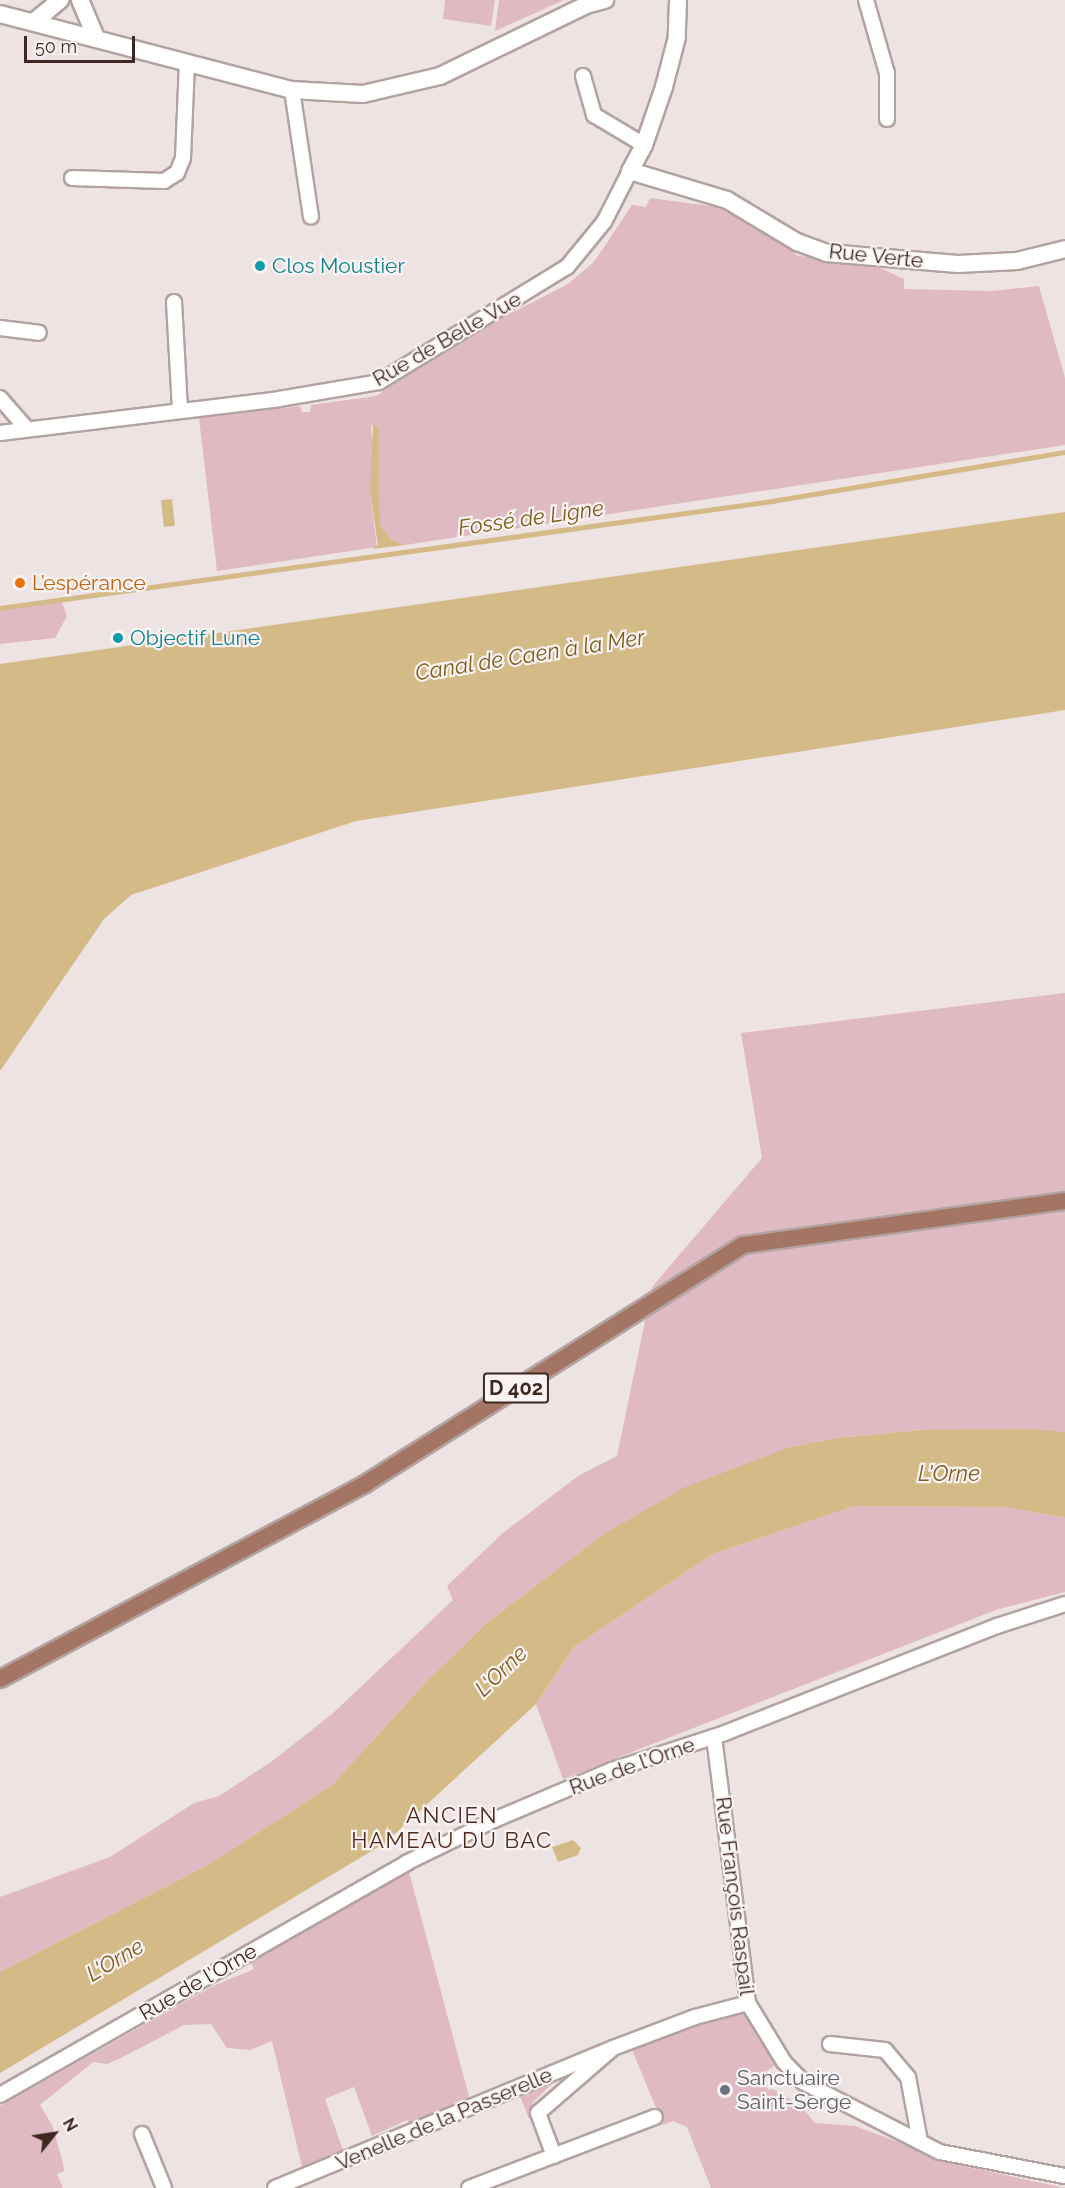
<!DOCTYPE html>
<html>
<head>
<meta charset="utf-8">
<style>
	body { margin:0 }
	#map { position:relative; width:1065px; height:2188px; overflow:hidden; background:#ede3e2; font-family:Raleway,sans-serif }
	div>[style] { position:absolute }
	.green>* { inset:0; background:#dfbac2 }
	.water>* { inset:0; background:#d4ba87; transform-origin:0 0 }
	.stream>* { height:4.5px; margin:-2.25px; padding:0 2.25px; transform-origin:2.25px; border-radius:2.25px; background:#d4ba87 }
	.roads { filter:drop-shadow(2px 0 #b2a3a0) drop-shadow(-2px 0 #b2a3a0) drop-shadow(0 2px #b2a3a0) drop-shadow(0 -2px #b2a3a0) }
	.minor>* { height:14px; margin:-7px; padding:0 7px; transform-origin:7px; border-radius:7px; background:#fff }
	.tertiary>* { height:16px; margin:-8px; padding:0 8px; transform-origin:8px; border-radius:8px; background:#fff }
	.secondary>* { height:16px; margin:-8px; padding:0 8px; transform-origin:8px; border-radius:8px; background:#fff }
	.primary>* { height:16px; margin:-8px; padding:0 8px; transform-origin:8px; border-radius:8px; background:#a47464 }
	.dots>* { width:16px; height:16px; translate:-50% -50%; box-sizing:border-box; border:3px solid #f9f3f3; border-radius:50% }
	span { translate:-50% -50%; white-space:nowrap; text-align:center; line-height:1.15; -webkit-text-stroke:4.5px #f9f3f3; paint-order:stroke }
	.shield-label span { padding:2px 4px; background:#f9f3f3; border:2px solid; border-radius:4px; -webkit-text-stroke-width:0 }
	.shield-label { font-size:20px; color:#3f2821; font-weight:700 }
	.street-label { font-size:21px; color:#3f2821 }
	.culture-label { font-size:21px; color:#0d838f }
	.left { translate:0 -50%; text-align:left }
	.food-label { font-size:21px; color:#c56008 }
	.worship-label { font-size:21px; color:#5b616d }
	.water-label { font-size:22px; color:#7e5c18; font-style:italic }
	.neighbourhood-label { font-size:22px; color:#522a1c; letter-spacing:1.5px }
	.north { position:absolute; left:24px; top:2104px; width:60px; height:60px; -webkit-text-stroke:4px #f9f3f3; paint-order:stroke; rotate:60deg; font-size:16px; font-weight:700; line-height:24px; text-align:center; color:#3f2821 }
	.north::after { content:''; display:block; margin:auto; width:21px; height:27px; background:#3f2821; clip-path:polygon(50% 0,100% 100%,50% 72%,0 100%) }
	.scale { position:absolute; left:24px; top:36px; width:111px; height:27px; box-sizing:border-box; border:3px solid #3f2821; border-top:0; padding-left:8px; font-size:18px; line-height:21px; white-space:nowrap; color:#3f2821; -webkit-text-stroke:4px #f9f3f3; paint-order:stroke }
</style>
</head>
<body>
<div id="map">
	<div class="green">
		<div style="clip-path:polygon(445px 0,495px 0,491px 26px,443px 19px)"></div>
		<div style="clip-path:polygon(499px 0,564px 0,495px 31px)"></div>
		<div style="clip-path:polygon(650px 198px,717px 207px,793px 247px,796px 255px,880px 268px,904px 279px,904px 289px,991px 291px,1039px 286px,1065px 378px,1065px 445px,405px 545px,392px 540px,380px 525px,379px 429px,371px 425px,374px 469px,370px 493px,377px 547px,217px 571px,199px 418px,300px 406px,302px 412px,310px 412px,311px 405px,376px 396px,486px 326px,568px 284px,594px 262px,632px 205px,646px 207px)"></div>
		<div style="clip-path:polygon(62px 602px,67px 616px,55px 638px,0 644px,0 609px)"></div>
		<div style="clip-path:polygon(1065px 993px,1065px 1432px,923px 1430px,837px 1438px,790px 1447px,601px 1536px,488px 1622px,428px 1680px,332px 1785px,208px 1865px,0 1972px,0 1897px,110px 1857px,194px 1803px,219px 1796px,271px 1762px,332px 1714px,453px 1600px,447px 1586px,503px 1533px,578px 1476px,617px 1456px,652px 1287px,762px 1158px,741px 1033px)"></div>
		<div style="clip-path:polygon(854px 1506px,1005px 1507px,1065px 1518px,1065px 1592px,996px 1610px,563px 1779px,536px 1704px,574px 1647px,713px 1554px)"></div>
		<div style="clip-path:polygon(409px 1872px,470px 2100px,410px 2127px,407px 2120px,372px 2136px,354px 2087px,325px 2099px,345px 2156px,303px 2171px,272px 2041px,250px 2050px,227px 2048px,211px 2024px,184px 2025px,119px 2059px,107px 2064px,93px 2062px,40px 2105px,52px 2125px,63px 2163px,64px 2171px,57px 2174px,63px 2188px,0 2188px,0 2106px,213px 1986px,254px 1969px,249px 1959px)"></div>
		<div style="clip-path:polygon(737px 2012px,745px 2015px,776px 2064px,762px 2075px,768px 2090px,773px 2089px,800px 2105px,815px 2123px,855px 2126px,963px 2166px,1065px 2188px,711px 2188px,687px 2127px,673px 2121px,663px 2125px,631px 2047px,696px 2021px)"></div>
		<div style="clip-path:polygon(558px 2078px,533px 2102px,529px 2119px,518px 2091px)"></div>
	</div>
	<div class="water">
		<div style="clip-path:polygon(373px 424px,379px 429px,380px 525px,392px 540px,405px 545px,372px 549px,378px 545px,370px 493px)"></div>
		<div style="left:172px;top:499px;width:27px;height:11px;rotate:84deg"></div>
		<div style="clip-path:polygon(1065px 512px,1065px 710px,356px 821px,131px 895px,104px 919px,0 1071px,0 664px)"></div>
		<div style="clip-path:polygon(1030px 1429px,1065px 1432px,1065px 1518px,1005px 1507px,854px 1506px,713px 1554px,574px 1647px,536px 1704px,385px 1843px,0 2073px,0 1972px,208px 1865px,332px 1785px,428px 1680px,488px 1622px,601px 1536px,683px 1488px,790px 1447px,837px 1438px,923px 1430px)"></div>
		<div style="clip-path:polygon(573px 1840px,581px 1848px,578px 1855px,558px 1862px,552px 1847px)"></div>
	</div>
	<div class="stream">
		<div style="left:0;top:608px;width:779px;rotate:-7.89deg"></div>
		<div style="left:772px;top:501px;width:297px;rotate:-9.5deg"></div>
	</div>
	<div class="roads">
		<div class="minor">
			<div style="left:866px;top:0;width:76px;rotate:74deg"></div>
			<div style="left:887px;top:73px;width:46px;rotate:90deg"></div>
			<div style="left:583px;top:76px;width:41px;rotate:74.2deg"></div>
			<div style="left:594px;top:115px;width:58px;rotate:31deg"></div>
			<div style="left:292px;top:90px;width:128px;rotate:81.5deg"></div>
			<div style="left:72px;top:178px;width:92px;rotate:1.9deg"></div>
			<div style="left:164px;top:181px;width:15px;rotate:-32deg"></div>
			<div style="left:177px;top:173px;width:16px;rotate:-68deg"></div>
			<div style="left:183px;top:158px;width:95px;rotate:-87.6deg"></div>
			<div style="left:174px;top:302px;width:109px;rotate:86.8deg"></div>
			<div style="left:0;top:328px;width:39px;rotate:7deg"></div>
			<div style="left:0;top:398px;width:41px;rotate:48.9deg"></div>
			<div style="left:0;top:433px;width:281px;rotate:-6.9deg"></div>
			<div style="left:279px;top:399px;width:101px;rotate:-9.6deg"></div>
			<div style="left:379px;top:382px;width:220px;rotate:-31.5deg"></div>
			<div style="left:567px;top:267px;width:58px;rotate:-50.6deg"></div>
			<div style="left:604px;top:222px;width:57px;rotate:-63deg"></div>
			<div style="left:714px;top:1737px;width:268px;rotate:82.7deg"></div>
			<div style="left:748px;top:2003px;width:69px;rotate:58.6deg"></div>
			<div style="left:784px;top:2062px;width:28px;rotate:46deg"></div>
			<div style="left:803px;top:2082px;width:154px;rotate:27.1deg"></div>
			<div style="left:940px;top:2152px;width:127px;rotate:10.9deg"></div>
			<div style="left:830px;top:2044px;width:55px;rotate:6.2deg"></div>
			<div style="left:885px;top:2050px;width:35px;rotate:50deg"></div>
			<div style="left:908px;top:2077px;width:66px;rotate:79.5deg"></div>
			<div style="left:0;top:2095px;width:468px;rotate:-29.7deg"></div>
			<div style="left:406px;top:1863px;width:98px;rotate:-26deg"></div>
			<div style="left:494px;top:1820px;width:128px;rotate:-23deg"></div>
			<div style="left:612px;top:1770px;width:119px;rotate:-18.1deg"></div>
			<div style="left:725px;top:1733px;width:292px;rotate:-21.5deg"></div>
			<div style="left:997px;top:1626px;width:71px;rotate:-17.9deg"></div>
			<div style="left:142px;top:2134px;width:58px;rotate:67.8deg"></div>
			<div style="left:554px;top:2156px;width:46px;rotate:-110.4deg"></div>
			<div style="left:538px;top:2113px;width:99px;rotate:-40.9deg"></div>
			<div style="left:613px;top:2048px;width:88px;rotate:-20.7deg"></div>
			<div style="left:695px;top:2017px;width:55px;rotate:-14.8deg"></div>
			<div style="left:275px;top:2188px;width:366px;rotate:-22.5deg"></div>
			<div style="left:469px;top:2188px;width:199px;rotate:-20.9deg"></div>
		</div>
		<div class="tertiary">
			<div style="left:678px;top:0;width:37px;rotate:92deg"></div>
			<div style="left:677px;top:37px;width:52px;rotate:104.6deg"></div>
			<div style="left:664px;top:87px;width:61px;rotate:109deg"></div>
			<div style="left:644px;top:145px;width:30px;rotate:118deg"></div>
			<div style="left:630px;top:171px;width:101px;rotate:16.6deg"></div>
			<div style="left:727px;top:200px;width:82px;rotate:31deg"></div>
			<div style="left:797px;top:242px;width:32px;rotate:20deg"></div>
			<div style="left:827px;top:253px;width:131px;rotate:4.8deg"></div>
			<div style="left:958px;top:264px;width:59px;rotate:-2.9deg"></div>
			<div style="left:1017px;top:261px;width:49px;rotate:-14deg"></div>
			<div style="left:0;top:14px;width:302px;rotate:14.6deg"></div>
			<div style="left:292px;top:90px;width:71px;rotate:3.2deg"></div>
			<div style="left:363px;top:94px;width:79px;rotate:-13.2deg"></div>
			<div style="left:440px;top:76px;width:162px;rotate:-25.9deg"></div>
			<div style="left:586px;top:5px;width:20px;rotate:-15deg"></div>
		</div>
		<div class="secondary">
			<div style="left:80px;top:0;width:39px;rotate:67deg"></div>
			<div style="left:35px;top:21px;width:33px;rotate:-40deg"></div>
		</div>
		<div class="primary">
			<div style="left:0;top:1679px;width:414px;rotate:-28.1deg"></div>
			<div style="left:365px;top:1484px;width:447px;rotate:-32.3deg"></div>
			<div style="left:743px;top:1245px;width:325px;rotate:-7.8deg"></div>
		</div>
	</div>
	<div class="dots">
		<div style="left:260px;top:266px;background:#0f9aa8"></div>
		<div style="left:20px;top:583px;background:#e8710a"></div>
		<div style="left:118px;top:638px;background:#0f9aa8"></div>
		<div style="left:725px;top:2090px;background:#6b7280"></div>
	</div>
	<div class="shield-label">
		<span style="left:516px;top:1388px">D 402</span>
	</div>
	<div class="street-label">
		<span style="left:876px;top:256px;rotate:6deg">Rue Verte</span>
		<span style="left:447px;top:339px;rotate:-30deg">Rue de Belle Vue</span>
		<span style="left:632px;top:1766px;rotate:-20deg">Rue de l'Orne</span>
		<span style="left:735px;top:1896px;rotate:83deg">Rue François Raspail</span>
		<span style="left:198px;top:1982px;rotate:-30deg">Rue de l'Orne</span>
		<span style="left:444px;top:2119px;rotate:-23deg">Venelle de la Passerelle</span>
	</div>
	<div class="culture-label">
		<span class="left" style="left:272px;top:266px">Clos Moustier</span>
		<span class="left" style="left:130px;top:638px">Objectif Lune</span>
	</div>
	<div class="food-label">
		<span class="left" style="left:32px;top:583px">L’espérance</span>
	</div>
	<div class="worship-label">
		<span class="left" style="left:737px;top:2090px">Sanctuaire<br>Saint-Serge</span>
	</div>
	<div class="water-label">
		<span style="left:531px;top:518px;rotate:-8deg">Fossé de Ligne</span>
		<span style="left:530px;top:655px;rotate:-9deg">Canal de Caen à la Mer</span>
		<span style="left:949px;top:1474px">L'Orne</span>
		<span style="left:501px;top:1671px;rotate:-44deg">L'Orne</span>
		<span style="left:115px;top:1960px;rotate:-31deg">L'Orne</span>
	</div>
	<div class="neighbourhood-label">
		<span style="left:452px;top:1828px">ANCIEN<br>HAMEAU DU BAC</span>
	</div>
	<div class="north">N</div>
	<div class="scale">50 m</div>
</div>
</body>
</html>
